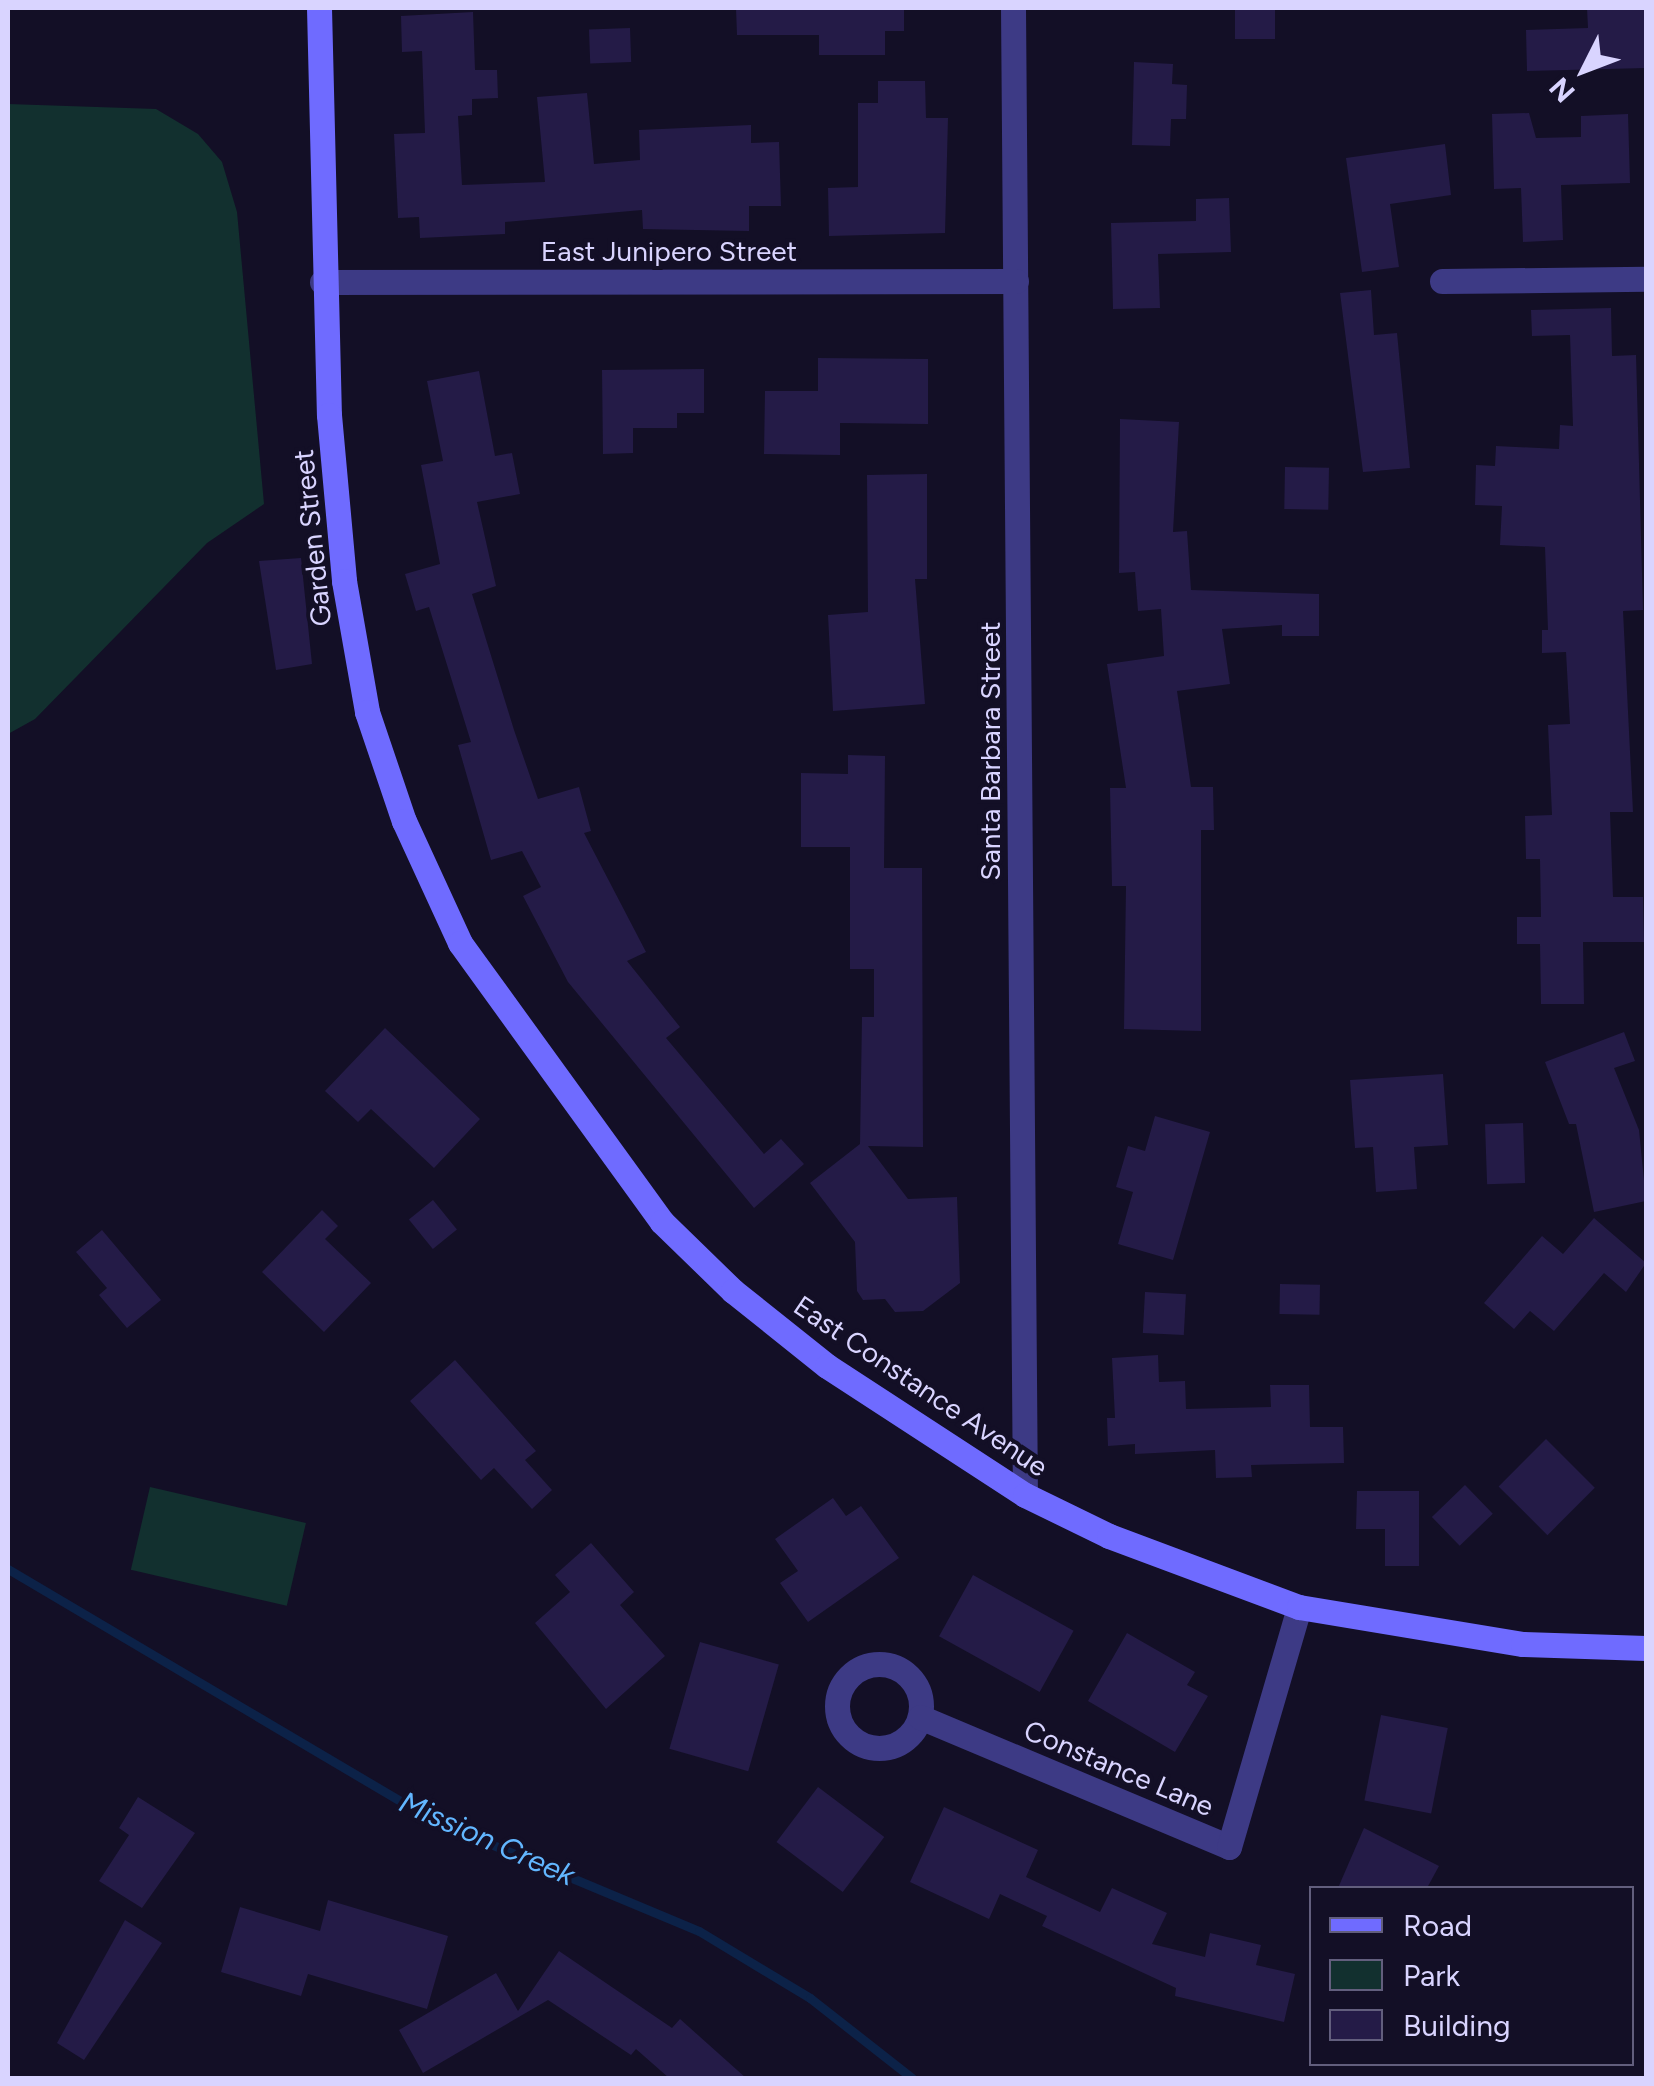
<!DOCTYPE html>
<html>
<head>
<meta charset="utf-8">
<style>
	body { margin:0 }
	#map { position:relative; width:1654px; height:2086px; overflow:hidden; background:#130f26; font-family:Figtree,sans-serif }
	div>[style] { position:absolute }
	.green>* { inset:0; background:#12302f; transform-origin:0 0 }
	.stream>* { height:9px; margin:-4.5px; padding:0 4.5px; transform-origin:4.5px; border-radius:4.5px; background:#0c2248 }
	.building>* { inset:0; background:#241b47; transform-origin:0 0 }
	.street>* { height:25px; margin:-12.5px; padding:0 12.5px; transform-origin:12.5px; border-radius:12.5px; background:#3d3a85 }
	.street>.ring { margin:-12.5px; padding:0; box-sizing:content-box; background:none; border:25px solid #3d3a85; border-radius:50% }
	.secondary>* { height:25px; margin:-12.5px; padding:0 12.5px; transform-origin:12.5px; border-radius:12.5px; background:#6f6bff }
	span { translate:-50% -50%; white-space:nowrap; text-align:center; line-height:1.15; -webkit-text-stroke:8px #130f26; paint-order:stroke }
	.street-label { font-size:28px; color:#d9d4ff }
	.water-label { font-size:30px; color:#62b6ff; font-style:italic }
	.frame { position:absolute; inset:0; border:10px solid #d9d4ff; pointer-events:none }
	.legend { position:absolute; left:1309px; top:1886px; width:325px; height:180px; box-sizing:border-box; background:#130f26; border:2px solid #625e7d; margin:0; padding:12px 18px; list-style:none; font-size:30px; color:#d9d4ff }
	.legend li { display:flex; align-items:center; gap:20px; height:50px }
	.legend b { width:50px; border:2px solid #625e7d }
	.north { position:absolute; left:1534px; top:20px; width:100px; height:100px; -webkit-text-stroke:8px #130f26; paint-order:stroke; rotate:228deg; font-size:28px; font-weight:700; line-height:40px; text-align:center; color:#d9d4ff }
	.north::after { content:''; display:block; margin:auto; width:35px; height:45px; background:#d9d4ff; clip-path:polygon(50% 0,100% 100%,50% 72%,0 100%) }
</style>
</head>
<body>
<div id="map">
	<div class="green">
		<div style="clip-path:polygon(8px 104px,156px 109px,198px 134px,222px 162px,237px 212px,264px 504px,207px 543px,35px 719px,8px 734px)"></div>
		<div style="left:150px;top:1487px;width:160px;height:85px;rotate:13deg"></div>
	</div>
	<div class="stream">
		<div style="left:8px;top:1569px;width:491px;rotate:30.6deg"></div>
		<div style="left:431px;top:1819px;width:290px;rotate:22.7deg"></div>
		<div style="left:699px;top:1931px;width:130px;rotate:31.1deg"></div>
		<div style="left:810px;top:1998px;width:130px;rotate:38.1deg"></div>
	</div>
	<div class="building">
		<div style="clip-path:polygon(736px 8px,904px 8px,904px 31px,885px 31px,885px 55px,819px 55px,819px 35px,737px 35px)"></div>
		<div style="left:1235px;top:8px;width:40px;height:31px"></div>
		<div style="clip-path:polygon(1587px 8px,1646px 8px,1646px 68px,1527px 71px,1526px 30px,1588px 28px)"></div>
		<div style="clip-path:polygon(473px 12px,475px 70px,497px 70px,498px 98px,472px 99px,472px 115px,458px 116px,462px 185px,545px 182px,537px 97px,587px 93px,594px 164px,640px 160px,639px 130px,751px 125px,751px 143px,779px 142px,781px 206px,749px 206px,749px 231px,643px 229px,642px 210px,505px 222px,505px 234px,420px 238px,419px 217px,398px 218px,394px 134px,425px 133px,422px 51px,402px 52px,401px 16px)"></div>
		<div style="left:630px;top:28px;width:34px;height:41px;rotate:88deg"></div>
		<div style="clip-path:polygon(1134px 62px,1173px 64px,1172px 84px,1187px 85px,1186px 119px,1171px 119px,1170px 146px,1132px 145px)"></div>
		<div style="clip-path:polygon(878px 81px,925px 81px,926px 118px,948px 118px,945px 233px,829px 236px,828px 188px,858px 187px,858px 103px,878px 103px)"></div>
		<div style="clip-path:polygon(1529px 113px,1536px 138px,1581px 137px,1581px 116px,1628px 114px,1630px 183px,1561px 185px,1563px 240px,1523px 242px,1521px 188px,1494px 189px,1492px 114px)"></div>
		<div style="clip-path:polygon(1445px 144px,1451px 195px,1390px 204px,1399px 267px,1362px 272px,1346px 158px)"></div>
		<div style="clip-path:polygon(1229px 198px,1231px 252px,1158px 254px,1160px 308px,1113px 309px,1111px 223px,1196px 221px,1196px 199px)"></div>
		<div style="clip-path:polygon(1371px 290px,1374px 335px,1397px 333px,1410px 468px,1363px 472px,1340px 293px)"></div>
		<div style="clip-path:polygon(1611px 308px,1612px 356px,1636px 355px,1643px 610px,1623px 611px,1633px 812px,1610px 812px,1613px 897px,1643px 897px,1644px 942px,1583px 942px,1584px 1004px,1541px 1004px,1540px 944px,1517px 944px,1517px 917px,1541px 917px,1540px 859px,1526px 859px,1525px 816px,1552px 815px,1548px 725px,1570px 724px,1566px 652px,1542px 653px,1542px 630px,1548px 630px,1545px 547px,1500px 545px,1502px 506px,1475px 505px,1476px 465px,1495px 466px,1496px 446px,1559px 449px,1560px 425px,1573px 426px,1570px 335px,1532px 336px,1531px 310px)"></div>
		<div style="clip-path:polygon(818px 358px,928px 359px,928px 424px,840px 423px,840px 455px,764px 454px,765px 391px,818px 391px)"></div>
		<div style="clip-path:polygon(704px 369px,704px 413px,677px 413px,677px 428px,633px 428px,633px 453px,603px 454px,602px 370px)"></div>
		<div style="clip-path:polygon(479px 371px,495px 456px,512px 453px,520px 494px,477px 502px,496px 586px,472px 594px,514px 730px,538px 799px,579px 787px,591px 831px,584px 833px,646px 952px,627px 961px,680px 1027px,666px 1038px,764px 1154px,781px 1139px,804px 1164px,754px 1208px,568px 982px,523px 896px,541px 887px,522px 851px,491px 860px,458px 745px,471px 742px,429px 607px,416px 611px,405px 574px,440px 564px,421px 465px,443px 461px,427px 381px)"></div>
		<div style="clip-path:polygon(1120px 419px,1179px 422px,1173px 532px,1187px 531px,1191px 590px,1319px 594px,1319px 636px,1282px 636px,1282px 625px,1222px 629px,1230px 684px,1177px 691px,1191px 787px,1213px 787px,1214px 830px,1201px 830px,1201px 1031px,1124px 1029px,1126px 886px,1112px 886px,1110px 788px,1126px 788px,1107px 664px,1164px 656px,1161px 609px,1138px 611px,1135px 572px,1119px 573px)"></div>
		<div style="left:1285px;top:467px;width:44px;height:42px;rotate:1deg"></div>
		<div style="clip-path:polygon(927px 474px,927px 579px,915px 579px,925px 704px,833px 711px,828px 615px,868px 612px,867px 475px)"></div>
		<div style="clip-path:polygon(301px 558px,312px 664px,276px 670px,259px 561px)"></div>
		<div style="clip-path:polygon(848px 755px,885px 756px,884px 868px,922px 868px,923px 1147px,868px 1146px,908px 1199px,957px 1197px,960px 1283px,923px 1311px,895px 1312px,885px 1299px,863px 1300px,857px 1291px,855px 1242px,810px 1183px,860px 1144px,862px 1017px,874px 1017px,874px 969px,850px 969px,850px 847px,801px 847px,801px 773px,848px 774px)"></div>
		<div style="clip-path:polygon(385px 1028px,480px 1119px,434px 1168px,371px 1109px,358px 1122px,325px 1091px)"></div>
		<div style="clip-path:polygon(1624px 1032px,1635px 1061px,1614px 1068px,1639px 1130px,1646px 1201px,1594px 1212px,1576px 1124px,1569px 1124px,1545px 1062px)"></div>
		<div style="clip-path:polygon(1443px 1074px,1448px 1145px,1414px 1147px,1417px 1189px,1376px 1192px,1373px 1147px,1355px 1148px,1350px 1080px)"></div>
		<div style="clip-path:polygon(1155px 1116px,1210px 1132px,1173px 1260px,1118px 1244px,1133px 1192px,1116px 1187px,1128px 1146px,1145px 1151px)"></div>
		<div style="left:1523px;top:1123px;width:60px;height:38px;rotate:88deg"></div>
		<div style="left:433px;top:1200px;width:38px;height:31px;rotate:51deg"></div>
		<div style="clip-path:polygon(322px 1210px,338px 1226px,325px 1239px,371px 1283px,324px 1332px,262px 1272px)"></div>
		<div style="clip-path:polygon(1594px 1218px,1646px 1263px,1626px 1292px,1604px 1273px,1554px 1331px,1530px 1311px,1514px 1329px,1484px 1303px,1542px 1236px,1563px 1254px)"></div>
		<div style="clip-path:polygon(102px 1230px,161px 1300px,127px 1328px,99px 1295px,107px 1288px,76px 1252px)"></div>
		<div style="left:1280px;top:1284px;width:40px;height:30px;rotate:1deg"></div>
		<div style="left:1145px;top:1292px;width:41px;height:41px;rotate:3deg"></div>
		<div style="clip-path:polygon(1158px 1355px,1159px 1382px,1185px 1381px,1186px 1409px,1271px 1407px,1270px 1385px,1309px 1385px,1310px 1427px,1343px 1427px,1344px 1463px,1251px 1465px,1252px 1477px,1216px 1478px,1215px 1450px,1135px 1454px,1135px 1444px,1108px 1446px,1107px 1418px,1115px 1418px,1112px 1358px)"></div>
		<div style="clip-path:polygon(455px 1360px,536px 1451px,525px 1460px,552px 1490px,532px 1509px,494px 1468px,481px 1480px,410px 1401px)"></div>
		<div style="left:1546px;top:1439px;width:69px;height:67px;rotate:45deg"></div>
		<div style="left:1465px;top:1485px;width:40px;height:46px;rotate:46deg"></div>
		<div style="clip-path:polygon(1357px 1491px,1419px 1491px,1419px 1566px,1385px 1566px,1385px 1529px,1356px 1529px)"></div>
		<div style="clip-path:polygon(833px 1498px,846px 1516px,861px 1506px,899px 1558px,808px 1622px,780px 1583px,798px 1571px,775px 1539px)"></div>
		<div style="clip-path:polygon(591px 1543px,634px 1592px,620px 1605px,665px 1656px,606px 1709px,535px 1623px,570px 1592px,555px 1575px)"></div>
		<div style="left:973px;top:1575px;width:115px;height:70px;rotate:29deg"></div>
		<div style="clip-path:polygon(1127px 1633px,1195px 1672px,1187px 1685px,1208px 1696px,1175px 1752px,1088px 1701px)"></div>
		<div style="left:700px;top:1642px;width:82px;height:111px;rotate:16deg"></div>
		<div style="left:1381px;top:1715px;width:68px;height:87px;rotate:11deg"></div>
		<div style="left:818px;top:1787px;width:83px;height:69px;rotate:37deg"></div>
		<div style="clip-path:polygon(138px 1797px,195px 1833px,142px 1908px,99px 1881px,129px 1835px,119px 1828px)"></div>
		<div style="clip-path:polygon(944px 1807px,1038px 1850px,1026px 1877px,1100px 1912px,1112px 1888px,1167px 1913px,1152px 1944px,1205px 1957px,1210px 1933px,1261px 1945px,1256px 1965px,1295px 1974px,1284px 2022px,1175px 1996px,1176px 1988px,1042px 1926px,1047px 1916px,1000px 1894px,989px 1919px,910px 1882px)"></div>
		<div style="clip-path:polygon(1364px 1828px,1439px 1866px,1427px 1888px,1338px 1888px)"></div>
		<div style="clip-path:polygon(328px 1900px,448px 1936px,427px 2009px,308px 1974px,301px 1996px,221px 1972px,240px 1907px,320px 1931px)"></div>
		<div style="clip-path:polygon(125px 1920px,162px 1943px,84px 2060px,57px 2043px)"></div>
		<div style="clip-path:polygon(559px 1951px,672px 2028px,680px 2019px,746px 2078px,669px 2078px,636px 2049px,631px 2055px,548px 2000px,423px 2073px,399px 2030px,496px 1973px,518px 2011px)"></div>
	</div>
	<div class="street">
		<div style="left:1013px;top:8px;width:1487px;rotate:89.54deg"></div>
		<div style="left:1442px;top:281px;width:204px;rotate:-0.6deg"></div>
		<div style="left:322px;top:282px;width:694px;rotate:-0.08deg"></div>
		<div class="ring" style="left:837px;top:1664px;width:59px;height:59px"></div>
		<div style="left:920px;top:1717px;width:335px;rotate:22.8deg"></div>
		<div style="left:1229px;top:1847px;width:250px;rotate:-73.7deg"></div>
	</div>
	<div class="secondary">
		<div style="left:319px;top:8px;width:407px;rotate:88.6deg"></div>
		<div style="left:329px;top:415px;width:167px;rotate:84.8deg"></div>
		<div style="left:344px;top:581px;width:133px;rotate:80deg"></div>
		<div style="left:367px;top:712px;width:115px;rotate:71.3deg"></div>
		<div style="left:404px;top:821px;width:134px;rotate:65.3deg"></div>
		<div style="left:460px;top:943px;width:344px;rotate:54.1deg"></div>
		<div style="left:662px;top:1222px;width:99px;rotate:44.2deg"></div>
		<div style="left:733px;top:1291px;width:120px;rotate:38.6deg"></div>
		<div style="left:827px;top:1366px;width:236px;rotate:33.1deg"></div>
		<div style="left:1025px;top:1495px;width:93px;rotate:26deg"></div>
		<div style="left:1109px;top:1536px;width:203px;rotate:20.5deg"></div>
		<div style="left:1299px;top:1607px;width:227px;rotate:9.4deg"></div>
		<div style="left:1523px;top:1644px;width:123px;rotate:1.9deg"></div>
	</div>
	<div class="street-label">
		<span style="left:669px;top:251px">East Junipero Street</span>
		<span style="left:312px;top:538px;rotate:-96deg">Garden Street</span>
		<span style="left:990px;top:751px;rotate:-90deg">Santa Barbara Street</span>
		<span style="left:921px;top:1386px;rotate:34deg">East Constance Avenue</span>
		<span style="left:1119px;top:1768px;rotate:23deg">Constance Lane</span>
	</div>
	<div class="water-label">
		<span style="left:487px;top:1839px;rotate:24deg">Mission Creek</span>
	</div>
	<div class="frame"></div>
	<ul class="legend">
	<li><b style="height:12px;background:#6f6bff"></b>Road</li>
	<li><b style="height:28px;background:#12302f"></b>Park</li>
	<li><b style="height:28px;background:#241b47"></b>Building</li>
	</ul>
	<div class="north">N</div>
</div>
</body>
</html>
